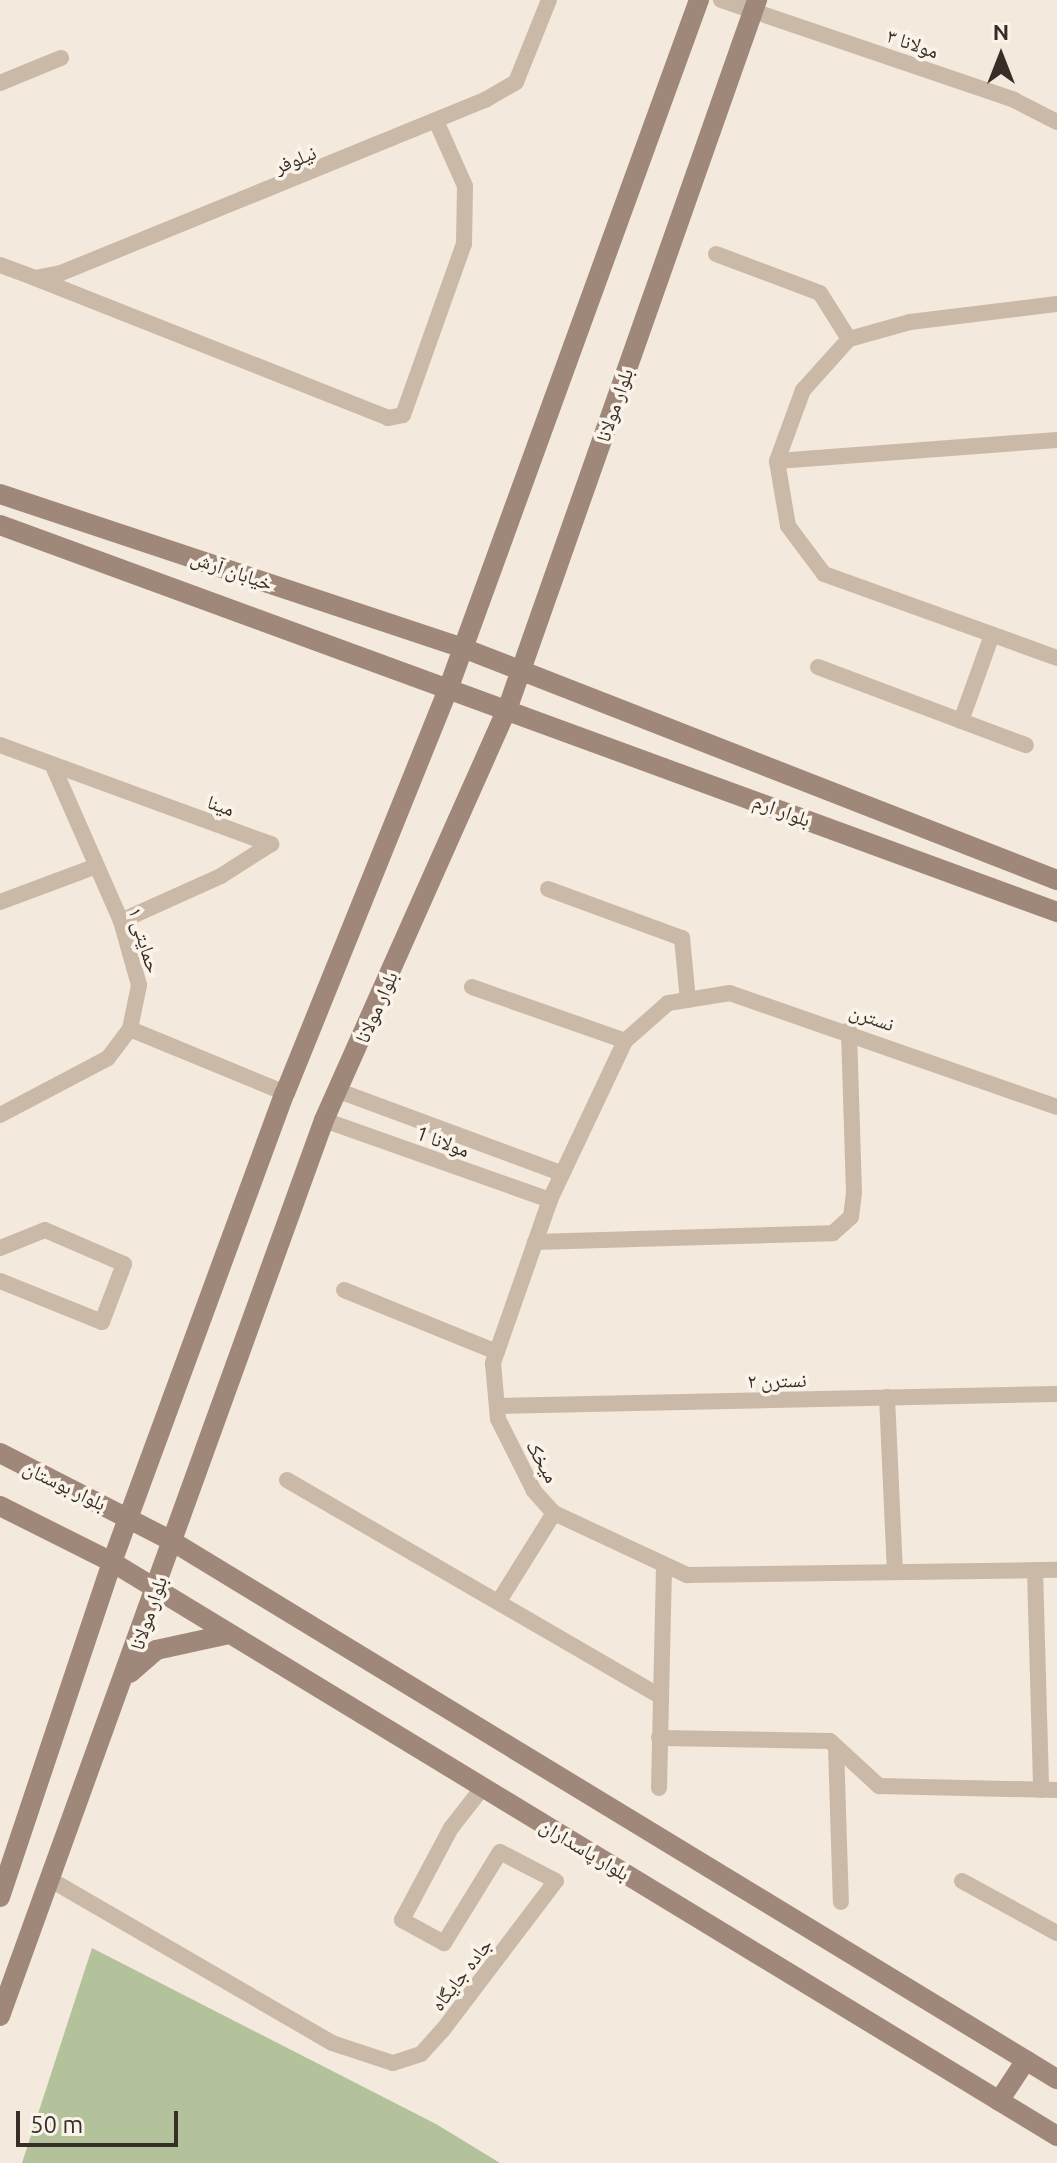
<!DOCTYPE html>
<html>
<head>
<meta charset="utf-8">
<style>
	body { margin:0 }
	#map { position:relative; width:1057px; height:2163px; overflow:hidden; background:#f3e9dc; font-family:Ubuntu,"Noto Naskh Arabic",sans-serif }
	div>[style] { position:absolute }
	.green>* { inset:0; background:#b4c29c }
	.street>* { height:16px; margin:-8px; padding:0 8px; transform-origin:8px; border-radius:8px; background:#cbb9a8 }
	.secondary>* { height:20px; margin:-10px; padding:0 10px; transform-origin:10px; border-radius:10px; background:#9f8879 }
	span { translate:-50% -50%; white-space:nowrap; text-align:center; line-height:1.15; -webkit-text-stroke:7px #faf3e9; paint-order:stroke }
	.street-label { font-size:20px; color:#382e28 }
	.north { position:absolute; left:961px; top:16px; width:80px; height:80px; -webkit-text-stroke:6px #faf3e9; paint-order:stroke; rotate:0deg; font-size:22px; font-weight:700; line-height:32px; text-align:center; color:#382e28 }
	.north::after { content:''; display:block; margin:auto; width:28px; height:36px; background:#382e28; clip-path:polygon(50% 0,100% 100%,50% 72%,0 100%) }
	.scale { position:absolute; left:16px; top:2111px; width:162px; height:36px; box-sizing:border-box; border:4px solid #382e28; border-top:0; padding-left:10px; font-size:24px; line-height:28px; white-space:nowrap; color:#382e28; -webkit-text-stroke:6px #faf3e9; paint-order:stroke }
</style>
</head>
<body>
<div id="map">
	<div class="green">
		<div style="clip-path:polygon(92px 1948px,436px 2124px,500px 2163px,22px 2163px)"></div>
	</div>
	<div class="street">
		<div style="left:721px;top:0;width:310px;rotate:18.8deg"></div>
		<div style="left:1014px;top:100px;width:48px;rotate:27.1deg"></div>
		<div style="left:0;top:83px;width:66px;rotate:-22.3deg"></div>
		<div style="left:716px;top:254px;width:111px;rotate:20.6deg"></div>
		<div style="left:820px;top:293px;width:54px;rotate:57.8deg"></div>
		<div style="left:0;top:265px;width:37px;rotate:20deg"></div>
		<div style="left:35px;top:278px;width:26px;rotate:-11deg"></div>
		<div style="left:61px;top:273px;width:458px;rotate:-22.2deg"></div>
		<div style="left:485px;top:100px;width:36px;rotate:-30deg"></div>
		<div style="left:516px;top:82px;width:88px;rotate:-68.1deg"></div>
		<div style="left:35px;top:278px;width:380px;rotate:21.6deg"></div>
		<div style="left:388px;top:418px;width:15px;rotate:-11deg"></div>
		<div style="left:403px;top:415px;width:182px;rotate:-70.4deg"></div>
		<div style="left:464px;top:244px;width:58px;rotate:-89deg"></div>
		<div style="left:465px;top:186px;width:69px;rotate:-114deg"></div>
		<div style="left:1057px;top:304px;width:148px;rotate:173deg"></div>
		<div style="left:910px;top:322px;width:63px;rotate:164.4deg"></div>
		<div style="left:849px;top:339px;width:69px;rotate:132deg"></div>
		<div style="left:803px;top:390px;width:76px;rotate:110.1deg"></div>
		<div style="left:777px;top:461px;width:66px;rotate:80.4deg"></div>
		<div style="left:788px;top:526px;width:60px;rotate:53.1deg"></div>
		<div style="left:824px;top:574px;width:248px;rotate:19.8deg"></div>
		<div style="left:777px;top:461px;width:281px;rotate:-4.3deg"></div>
		<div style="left:818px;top:667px;width:222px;rotate:20.6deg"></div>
		<div style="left:961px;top:721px;width:91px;rotate:-70.2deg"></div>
		<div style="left:0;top:745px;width:289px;rotate:20.1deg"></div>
		<div style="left:271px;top:844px;width:59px;rotate:147.4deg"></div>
		<div style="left:221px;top:876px;width:110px;rotate:155.8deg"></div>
		<div style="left:548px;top:889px;width:143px;rotate:20.1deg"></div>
		<div style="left:682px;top:938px;width:62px;rotate:84.5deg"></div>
		<div style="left:0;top:902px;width:103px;rotate:-20.4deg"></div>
		<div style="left:472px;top:987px;width:162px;rotate:19.4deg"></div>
		<div style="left:130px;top:1029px;width:168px;rotate:22.4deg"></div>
		<div style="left:339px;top:1091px;width:237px;rotate:20.3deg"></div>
		<div style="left:1057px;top:1107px;width:346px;rotate:-160.8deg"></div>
		<div style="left:730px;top:993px;width:63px;rotate:170.8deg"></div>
		<div style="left:668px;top:1003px;width:57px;rotate:138.5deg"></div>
		<div style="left:625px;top:1041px;width:176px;rotate:115.3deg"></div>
		<div style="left:550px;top:1200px;width:173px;rotate:109.3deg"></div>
		<div style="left:493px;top:1363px;width:56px;rotate:84.9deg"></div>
		<div style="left:498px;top:1419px;width:80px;rotate:63.4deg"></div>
		<div style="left:534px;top:1491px;width:30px;rotate:48deg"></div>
		<div style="left:554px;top:1513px;width:147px;rotate:25deg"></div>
		<div style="left:687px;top:1575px;width:370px;rotate:-0.8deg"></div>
		<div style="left:0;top:1115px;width:122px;rotate:-27.8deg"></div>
		<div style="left:108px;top:1058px;width:36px;rotate:-53deg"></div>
		<div style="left:130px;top:1029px;width:45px;rotate:-78.4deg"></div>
		<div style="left:139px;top:985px;width:66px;rotate:-105.7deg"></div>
		<div style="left:121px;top:921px;width:171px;rotate:-113.7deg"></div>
		<div style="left:324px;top:1120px;width:240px;rotate:19.5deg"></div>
		<div style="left:535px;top:1242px;width:298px;rotate:-1.7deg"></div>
		<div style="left:833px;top:1233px;width:24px;rotate:-42deg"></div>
		<div style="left:851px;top:1217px;width:25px;rotate:-83deg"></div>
		<div style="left:854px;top:1192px;width:162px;rotate:-91.8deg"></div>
		<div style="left:0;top:1248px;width:48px;rotate:-21.8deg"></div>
		<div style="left:45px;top:1230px;width:86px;rotate:23.3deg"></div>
		<div style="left:124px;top:1264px;width:62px;rotate:110.8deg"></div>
		<div style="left:102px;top:1322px;width:110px;rotate:-158.1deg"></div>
		<div style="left:344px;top:1290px;width:165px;rotate:22.1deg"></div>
		<div style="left:887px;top:1397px;width:175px;rotate:87.4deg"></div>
		<div style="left:497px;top:1406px;width:560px;rotate:-1.23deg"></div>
		<div style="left:287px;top:1480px;width:431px;rotate:30.1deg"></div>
		<div style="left:1035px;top:1570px;width:220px;rotate:88.4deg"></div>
		<div style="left:499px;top:1601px;width:104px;rotate:-58deg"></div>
		<div style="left:659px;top:1738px;width:171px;rotate:1deg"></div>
		<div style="left:830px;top:1741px;width:67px;rotate:42.6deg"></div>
		<div style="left:879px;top:1786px;width:178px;rotate:1.3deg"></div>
		<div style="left:836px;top:1747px;width:155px;rotate:88.2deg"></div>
		<div style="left:659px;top:1788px;width:222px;rotate:-88.7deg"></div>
		<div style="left:51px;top:1880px;width:325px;rotate:30.1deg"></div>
		<div style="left:332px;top:2043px;width:64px;rotate:18.2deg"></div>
		<div style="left:393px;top:2063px;width:29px;rotate:-18deg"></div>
		<div style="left:421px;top:2054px;width:31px;rotate:-48deg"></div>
		<div style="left:442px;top:2031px;width:188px;rotate:-52.8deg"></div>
		<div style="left:556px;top:1881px;width:63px;rotate:-152.6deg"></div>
		<div style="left:500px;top:1852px;width:107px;rotate:121.6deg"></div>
		<div style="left:444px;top:1943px;width:48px;rotate:-151.3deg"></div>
		<div style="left:402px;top:1920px;width:104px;rotate:-62deg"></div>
		<div style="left:451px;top:1828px;width:52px;rotate:-52deg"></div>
		<div style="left:962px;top:1881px;width:108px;rotate:28.7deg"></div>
	</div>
	<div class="secondary">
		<div style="left:0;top:494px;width:488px;rotate:18.4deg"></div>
		<div style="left:463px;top:648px;width:638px;rotate:21.33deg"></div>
		<div style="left:0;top:525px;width:1126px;rotate:20.11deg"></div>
		<div style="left:0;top:1453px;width:191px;rotate:27.1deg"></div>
		<div style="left:170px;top:1540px;width:1038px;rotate:31.29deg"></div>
		<div style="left:0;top:1506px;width:125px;rotate:26.6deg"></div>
		<div style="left:112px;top:1562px;width:1106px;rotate:31.27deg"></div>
		<div style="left:130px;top:1673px;width:35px;rotate:-41deg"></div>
		<div style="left:156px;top:1650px;width:75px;rotate:-12.4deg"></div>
		<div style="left:0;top:1897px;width:353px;rotate:-71.5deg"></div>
		<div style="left:112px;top:1562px;width:500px;rotate:-69.8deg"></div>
		<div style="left:285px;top:1093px;width:441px;rotate:-68deg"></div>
		<div style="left:450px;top:684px;width:728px;rotate:-70deg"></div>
		<div style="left:0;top:2016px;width:953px;rotate:-70.12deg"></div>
		<div style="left:324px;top:1120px;width:452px;rotate:-66deg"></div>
		<div style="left:508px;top:707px;width:750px;rotate:-70.6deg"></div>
		<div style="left:999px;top:2101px;width:49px;rotate:-56.6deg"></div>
	</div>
	<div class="street-label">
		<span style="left:913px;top:43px;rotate:19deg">مولانا ۳</span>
		<span style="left:295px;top:159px;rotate:-22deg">نیلوفر</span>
		<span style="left:614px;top:405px;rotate:-71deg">بلوار مولانا</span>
		<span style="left:232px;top:570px;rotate:19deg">خیابان آرش</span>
		<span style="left:221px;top:805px;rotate:20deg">مینا</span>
		<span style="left:782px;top:810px;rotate:20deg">بلوار ارم</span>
		<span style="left:145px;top:940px;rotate:73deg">حمایتی ۱</span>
		<span style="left:376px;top:1007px;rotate:-66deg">بلوار مولانا</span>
		<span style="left:872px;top:1017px;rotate:19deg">نسترن</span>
		<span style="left:443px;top:1141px;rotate:20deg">مولانا 1</span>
		<span style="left:777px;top:1380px;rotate:-1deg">نسترن ۲</span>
		<span style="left:543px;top:1461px;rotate:61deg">میخک</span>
		<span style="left:65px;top:1485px;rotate:26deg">بلوار بوستان</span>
		<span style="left:148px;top:1613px;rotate:-71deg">بلوار مولانا</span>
		<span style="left:585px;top:1849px;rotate:31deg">بلوار پاسداران</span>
		<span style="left:461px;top:1974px;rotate:-52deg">جاده جایگاه</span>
	</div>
	<div class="north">N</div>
	<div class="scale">50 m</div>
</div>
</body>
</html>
